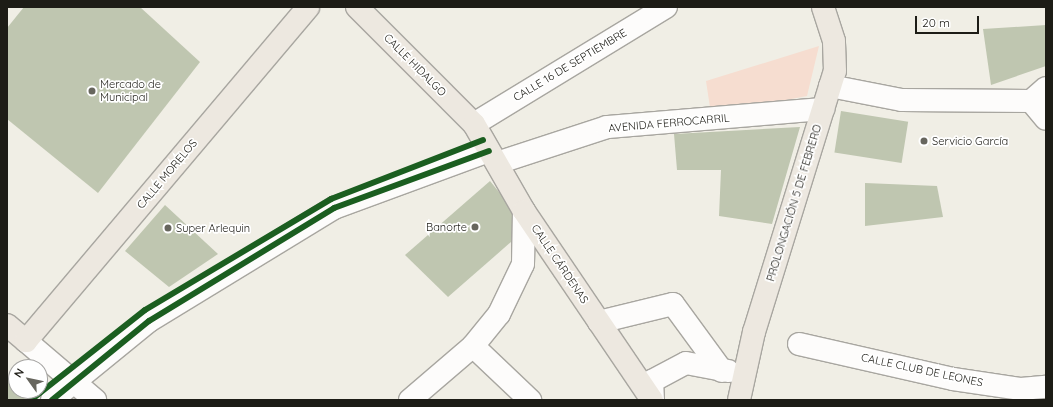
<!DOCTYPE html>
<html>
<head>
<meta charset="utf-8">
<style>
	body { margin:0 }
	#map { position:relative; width:1053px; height:407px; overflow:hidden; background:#f0eee5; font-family:Quicksand,sans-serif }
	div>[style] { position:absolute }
	.green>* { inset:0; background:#f6ddd0 }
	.building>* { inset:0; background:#bfc6b0; transform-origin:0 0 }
	.roads { filter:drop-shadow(1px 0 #a8a6a0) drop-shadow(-1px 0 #a8a6a0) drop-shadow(0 1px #a8a6a0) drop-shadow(0 -1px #a8a6a0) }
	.minor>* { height:22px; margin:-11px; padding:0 11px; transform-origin:11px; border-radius:11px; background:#fdfcfb }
	.major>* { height:22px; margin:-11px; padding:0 11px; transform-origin:11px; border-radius:11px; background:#ede8e0 }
	.cycleway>* { height:6px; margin:-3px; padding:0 3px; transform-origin:3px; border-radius:3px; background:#1b5e20 }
	.dots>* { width:11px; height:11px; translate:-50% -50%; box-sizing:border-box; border:2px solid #fff; border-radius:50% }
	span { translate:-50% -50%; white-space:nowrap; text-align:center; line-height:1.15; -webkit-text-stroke:3.5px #fff; paint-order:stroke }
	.street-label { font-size:11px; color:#1d1c16 }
	.poi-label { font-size:11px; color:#1d1c16 }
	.left { translate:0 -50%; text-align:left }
	.right { translate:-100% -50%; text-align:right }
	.frame { position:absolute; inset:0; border:8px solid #1d1c16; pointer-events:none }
	.north { position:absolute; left:8px; top:359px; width:40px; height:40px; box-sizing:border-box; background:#fff; border:1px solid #a5a4a2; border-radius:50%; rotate:303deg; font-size:11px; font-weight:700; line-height:16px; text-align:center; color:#1d1c16 }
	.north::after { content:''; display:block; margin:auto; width:14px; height:18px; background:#67665e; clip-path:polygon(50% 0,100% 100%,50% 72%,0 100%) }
	.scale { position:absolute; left:915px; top:16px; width:64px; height:18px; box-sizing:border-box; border:2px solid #1d1c16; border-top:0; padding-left:5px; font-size:12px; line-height:14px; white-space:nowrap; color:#1d1c16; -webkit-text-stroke:3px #fff; paint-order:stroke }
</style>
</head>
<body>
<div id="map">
	<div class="green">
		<div style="clip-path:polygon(819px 46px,807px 96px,711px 114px,706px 81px)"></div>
	</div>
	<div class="building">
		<div style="clip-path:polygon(24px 7px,140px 7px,200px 62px,98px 193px,7px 119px,7px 28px)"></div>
		<div style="clip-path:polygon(1046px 25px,1046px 66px,991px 85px,983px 29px)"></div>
		<div style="left:841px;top:111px;width:68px;height:42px;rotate:9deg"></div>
		<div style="clip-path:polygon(800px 127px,772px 224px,719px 216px,721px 170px,677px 170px,674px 134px)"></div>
		<div style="clip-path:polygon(490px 181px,516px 213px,511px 242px,448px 297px,405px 255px)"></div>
		<div style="clip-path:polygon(865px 183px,937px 186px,943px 217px,865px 226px)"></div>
		<div style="clip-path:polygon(165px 205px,218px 254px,169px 287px,125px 251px)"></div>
		<div style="clip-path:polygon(16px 368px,16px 391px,35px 391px,24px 400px,7px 400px,7px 380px)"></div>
	</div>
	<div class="roads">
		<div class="minor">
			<div style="left:830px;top:86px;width:73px;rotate:11deg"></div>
			<div style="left:902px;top:100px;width:129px;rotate:0.4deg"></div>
			<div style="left:1031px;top:101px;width:20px;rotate:-41deg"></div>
			<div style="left:1031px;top:101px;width:23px;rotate:50deg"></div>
			<div style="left:474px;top:124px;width:225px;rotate:-31.4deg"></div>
			<div style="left:497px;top:163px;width:116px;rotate:-18.1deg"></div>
			<div style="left:607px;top:127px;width:217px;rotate:-4.8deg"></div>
			<div style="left:599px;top:322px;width:76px;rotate:-13.7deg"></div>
			<div style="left:673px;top:304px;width:83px;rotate:53.8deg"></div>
			<div style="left:26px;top:341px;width:91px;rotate:40.5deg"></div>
			<div style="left:799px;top:344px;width:158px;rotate:12.8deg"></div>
			<div style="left:953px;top:379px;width:69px;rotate:8.4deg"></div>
			<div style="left:1021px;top:389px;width:25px;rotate:-5deg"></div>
			<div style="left:473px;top:346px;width:79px;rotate:43.5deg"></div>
			<div style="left:52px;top:400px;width:125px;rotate:-39.2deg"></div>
			<div style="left:149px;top:321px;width:217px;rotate:-31.4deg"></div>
			<div style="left:334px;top:208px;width:165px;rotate:-20.2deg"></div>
			<div style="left:410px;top:400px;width:83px;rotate:-40.6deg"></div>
			<div style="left:473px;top:346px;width:41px;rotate:-50.9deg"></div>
			<div style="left:499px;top:314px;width:55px;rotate:-64.4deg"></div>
			<div style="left:523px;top:264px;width:53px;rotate:-88.9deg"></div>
			<div style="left:653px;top:400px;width:19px;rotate:-93deg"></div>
			<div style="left:652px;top:381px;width:38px;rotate:-28deg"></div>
			<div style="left:686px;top:363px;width:43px;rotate:10.8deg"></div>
		</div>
		<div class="major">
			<div style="left:357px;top:7px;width:165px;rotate:45deg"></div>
			<div style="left:474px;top:124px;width:100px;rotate:60.1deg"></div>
			<div style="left:524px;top:211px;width:228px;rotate:55.9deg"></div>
			<div style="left:7px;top:325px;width:25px;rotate:40deg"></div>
			<div style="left:26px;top:341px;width:437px;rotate:-49.8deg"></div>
			<div style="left:739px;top:400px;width:70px;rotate:-77.6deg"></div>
			<div style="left:754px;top:332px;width:273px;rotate:-72.8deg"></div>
			<div style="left:835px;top:71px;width:30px;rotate:-92deg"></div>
			<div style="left:834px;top:41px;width:36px;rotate:-108deg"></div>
		</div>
	</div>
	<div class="cycleway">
		<div style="left:31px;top:400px;width:145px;rotate:-38.3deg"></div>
		<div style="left:145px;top:310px;width:217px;rotate:-30.8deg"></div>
		<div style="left:331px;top:199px;width:163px;rotate:-21.2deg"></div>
		<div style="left:52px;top:400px;width:125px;rotate:-39.2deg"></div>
		<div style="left:149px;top:321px;width:217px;rotate:-31.4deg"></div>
		<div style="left:334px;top:208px;width:165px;rotate:-20.2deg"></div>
	</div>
	<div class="dots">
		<div style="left:92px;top:91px;background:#67665e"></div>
		<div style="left:924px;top:141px;background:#67665e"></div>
		<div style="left:475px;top:227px;background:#67665e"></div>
		<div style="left:168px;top:228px;background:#67665e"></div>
	</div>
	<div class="street-label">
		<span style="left:415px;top:65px;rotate:45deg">CALLE HIDALGO</span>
		<span style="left:570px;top:65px;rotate:-31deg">CALLE 16 DE SEPTIEMBRE</span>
		<span style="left:669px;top:123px;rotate:-5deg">AVENIDA FERROCARRIL</span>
		<span style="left:167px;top:174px;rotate:-50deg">CALLE MORELOS</span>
		<span style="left:794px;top:203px;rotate:-73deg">PROLONGACIÓN 5 DE FEBRERO</span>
		<span style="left:560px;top:264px;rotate:56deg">CALLE CÁRDENAS</span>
		<span style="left:922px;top:370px;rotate:12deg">CALLE CLUB DE LEONES</span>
	</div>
	<div class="poi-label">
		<span class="left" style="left:100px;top:91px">Mercado de<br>Municipal</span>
		<span class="left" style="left:932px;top:141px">Servicio García</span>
		<span class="right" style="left:467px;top:227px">Banorte</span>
		<span class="left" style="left:176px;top:228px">Super Arlequin</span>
	</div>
	<div class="frame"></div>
	<div class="north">N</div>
	<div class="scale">20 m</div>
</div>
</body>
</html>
